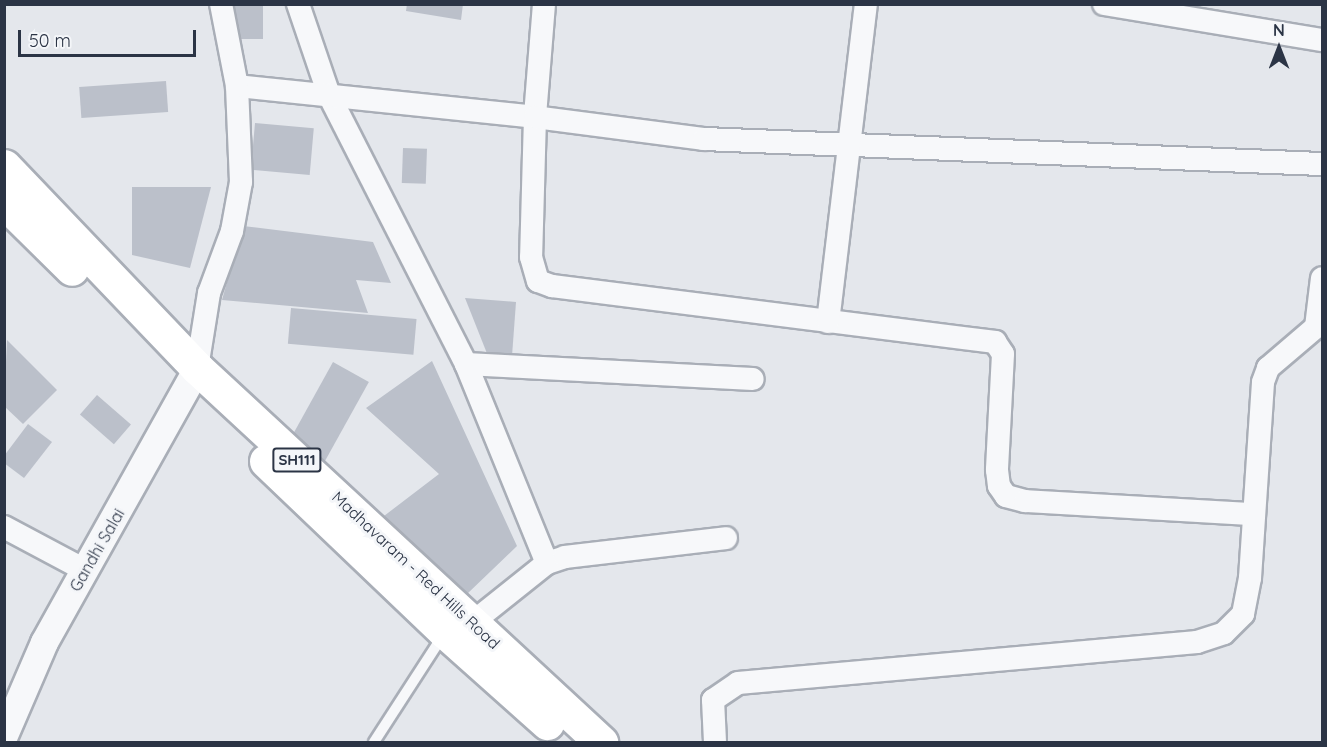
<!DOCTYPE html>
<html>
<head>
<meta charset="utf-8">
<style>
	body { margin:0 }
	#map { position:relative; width:1327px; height:747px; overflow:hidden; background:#e4e7ec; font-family:Quicksand,sans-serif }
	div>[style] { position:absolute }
	.building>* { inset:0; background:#bbc0ca; transform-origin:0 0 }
	.roads { filter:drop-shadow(2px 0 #a9aeb7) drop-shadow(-2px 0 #a9aeb7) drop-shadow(0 2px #a9aeb7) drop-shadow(0 -2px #a9aeb7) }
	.service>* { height:10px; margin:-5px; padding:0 5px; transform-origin:5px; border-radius:5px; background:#f7f8fa }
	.minor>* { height:22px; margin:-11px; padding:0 11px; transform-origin:11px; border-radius:11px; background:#f7f8fa }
	.tertiary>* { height:27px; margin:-13.5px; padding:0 13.5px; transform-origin:13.5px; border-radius:13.5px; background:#f7f8fa }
	.primary>* { height:33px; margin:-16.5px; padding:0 16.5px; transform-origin:16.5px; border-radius:16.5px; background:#fff }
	span { translate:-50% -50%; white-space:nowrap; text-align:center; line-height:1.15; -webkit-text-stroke:6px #f4f6f9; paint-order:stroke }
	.shield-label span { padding:2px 4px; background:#f4f6f9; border:2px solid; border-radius:4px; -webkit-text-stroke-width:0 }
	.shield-label { font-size:15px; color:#2b3445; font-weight:700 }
	.street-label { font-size:16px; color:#2b3445 }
	.frame { position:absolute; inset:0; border:6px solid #2b3445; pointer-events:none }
	.north { position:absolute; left:1249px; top:18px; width:60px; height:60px; -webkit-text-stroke:4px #f4f6f9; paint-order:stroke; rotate:0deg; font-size:16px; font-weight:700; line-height:24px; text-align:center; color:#2b3445 }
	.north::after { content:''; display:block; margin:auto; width:21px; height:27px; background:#2b3445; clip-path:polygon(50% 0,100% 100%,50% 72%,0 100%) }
	.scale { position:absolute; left:18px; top:30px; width:178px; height:27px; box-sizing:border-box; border:3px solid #2b3445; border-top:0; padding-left:8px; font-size:18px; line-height:21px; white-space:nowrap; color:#2b3445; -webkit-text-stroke:4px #f4f6f9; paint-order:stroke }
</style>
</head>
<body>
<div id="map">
	<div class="building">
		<div style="left:235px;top:4px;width:28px;height:35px"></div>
		<div style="clip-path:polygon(407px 4px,463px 4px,461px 20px,406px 11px)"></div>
		<div style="left:166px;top:81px;width:31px;height:87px;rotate:86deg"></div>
		<div style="left:255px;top:123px;width:59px;height:47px;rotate:5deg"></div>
		<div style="left:403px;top:148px;width:24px;height:35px;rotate:2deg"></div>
		<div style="clip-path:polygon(132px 187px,211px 187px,190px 268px,132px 255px)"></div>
		<div style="clip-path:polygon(243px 226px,373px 242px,391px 283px,356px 280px,368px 313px,222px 300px)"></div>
		<div style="clip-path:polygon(465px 298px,516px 302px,512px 356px,488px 356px)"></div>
		<div style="left:291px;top:308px;width:126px;height:36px;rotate:5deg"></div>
		<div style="clip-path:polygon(7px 340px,57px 390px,23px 424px,4px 406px)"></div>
		<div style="clip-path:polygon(432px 361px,517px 546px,467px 594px,411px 558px,384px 516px,439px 474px,366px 408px)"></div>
		<div style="left:333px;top:362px;width:41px;height:96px;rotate:29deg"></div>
		<div style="left:97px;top:395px;width:45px;height:26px;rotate:41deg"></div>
		<div style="clip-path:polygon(28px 424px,52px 442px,24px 478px,4px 463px,4px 456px)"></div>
	</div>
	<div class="roads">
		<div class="service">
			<div style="left:374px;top:742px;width:129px;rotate:-57.1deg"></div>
		</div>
		<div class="minor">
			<div style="left:298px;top:4px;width:96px;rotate:71.2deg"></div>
			<div style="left:329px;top:95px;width:302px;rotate:63deg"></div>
			<div style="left:466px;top:364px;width:215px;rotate:67.9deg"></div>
			<div style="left:544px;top:4px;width:113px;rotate:94.6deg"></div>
			<div style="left:535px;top:117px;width:140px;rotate:91.6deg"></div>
			<div style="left:531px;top:257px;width:25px;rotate:74deg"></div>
			<div style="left:538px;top:281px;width:15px;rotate:20deg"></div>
			<div style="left:552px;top:286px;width:447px;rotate:7.2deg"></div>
			<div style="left:995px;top:342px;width:14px;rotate:56deg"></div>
			<div style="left:1003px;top:354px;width:116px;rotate:93deg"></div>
			<div style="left:997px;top:470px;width:16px;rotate:83deg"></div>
			<div style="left:999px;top:486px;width:12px;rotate:55deg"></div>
			<div style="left:1006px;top:496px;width:20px;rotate:15deg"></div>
			<div style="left:1025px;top:501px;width:227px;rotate:3.3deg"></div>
			<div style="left:1104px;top:4px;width:221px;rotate:9.4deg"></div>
			<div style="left:237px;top:86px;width:300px;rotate:5.9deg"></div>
			<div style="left:535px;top:117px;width:170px;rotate:7.4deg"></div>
			<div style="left:704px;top:139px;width:619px;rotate:2.32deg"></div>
			<div style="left:828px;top:322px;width:320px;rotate:-83.2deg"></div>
			<div style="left:466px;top:364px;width:287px;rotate:3deg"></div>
			<div style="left:197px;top:368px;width:76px;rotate:-80.9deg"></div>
			<div style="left:209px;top:293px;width:66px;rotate:-69.6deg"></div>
			<div style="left:232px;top:231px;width:50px;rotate:-79.6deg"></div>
			<div style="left:241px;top:182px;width:96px;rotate:-92.4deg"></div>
			<div style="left:237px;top:86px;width:84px;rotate:-101deg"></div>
			<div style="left:4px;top:527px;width:92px;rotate:28deg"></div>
			<div style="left:473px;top:622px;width:95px;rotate:-38.6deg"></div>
			<div style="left:547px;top:563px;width:19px;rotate:-18deg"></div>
			<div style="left:565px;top:557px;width:162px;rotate:-6.7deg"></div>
			<div style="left:715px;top:742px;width:42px;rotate:-92.7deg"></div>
			<div style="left:713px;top:700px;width:30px;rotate:-34deg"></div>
			<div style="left:738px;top:683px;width:461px;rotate:-5.1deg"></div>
			<div style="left:1197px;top:642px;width:28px;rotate:-18deg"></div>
			<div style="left:1224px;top:633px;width:27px;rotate:-45deg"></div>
			<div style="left:1243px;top:614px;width:37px;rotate:-79deg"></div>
			<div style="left:1250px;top:578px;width:196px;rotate:-86.2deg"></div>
			<div style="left:1263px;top:382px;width:15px;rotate:-70deg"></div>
			<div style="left:1268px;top:368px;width:63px;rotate:-40.5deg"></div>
			<div style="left:1316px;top:327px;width:49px;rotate:-83deg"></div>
		</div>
		<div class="tertiary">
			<div style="left:4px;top:735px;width:101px;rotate:-66.7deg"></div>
			<div style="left:44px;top:642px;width:314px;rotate:-60.8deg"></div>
		</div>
		<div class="primary">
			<div style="left:4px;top:166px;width:279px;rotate:46.3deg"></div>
			<div style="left:197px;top:368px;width:551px;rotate:42.79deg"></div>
			<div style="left:4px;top:202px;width:95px;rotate:44.6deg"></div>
			<div style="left:266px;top:461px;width:248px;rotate:43.7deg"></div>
			<div style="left:445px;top:632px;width:137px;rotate:41.7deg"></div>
		</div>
	</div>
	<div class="shield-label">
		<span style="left:297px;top:460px">SH111</span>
	</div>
	<div class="street-label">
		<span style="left:97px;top:550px;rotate:-60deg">Gandhi Salai</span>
		<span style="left:416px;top:570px;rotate:43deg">Madhavaram - Red Hills Road</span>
	</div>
	<div class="frame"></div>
	<div class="north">N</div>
	<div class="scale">50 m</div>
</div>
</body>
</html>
